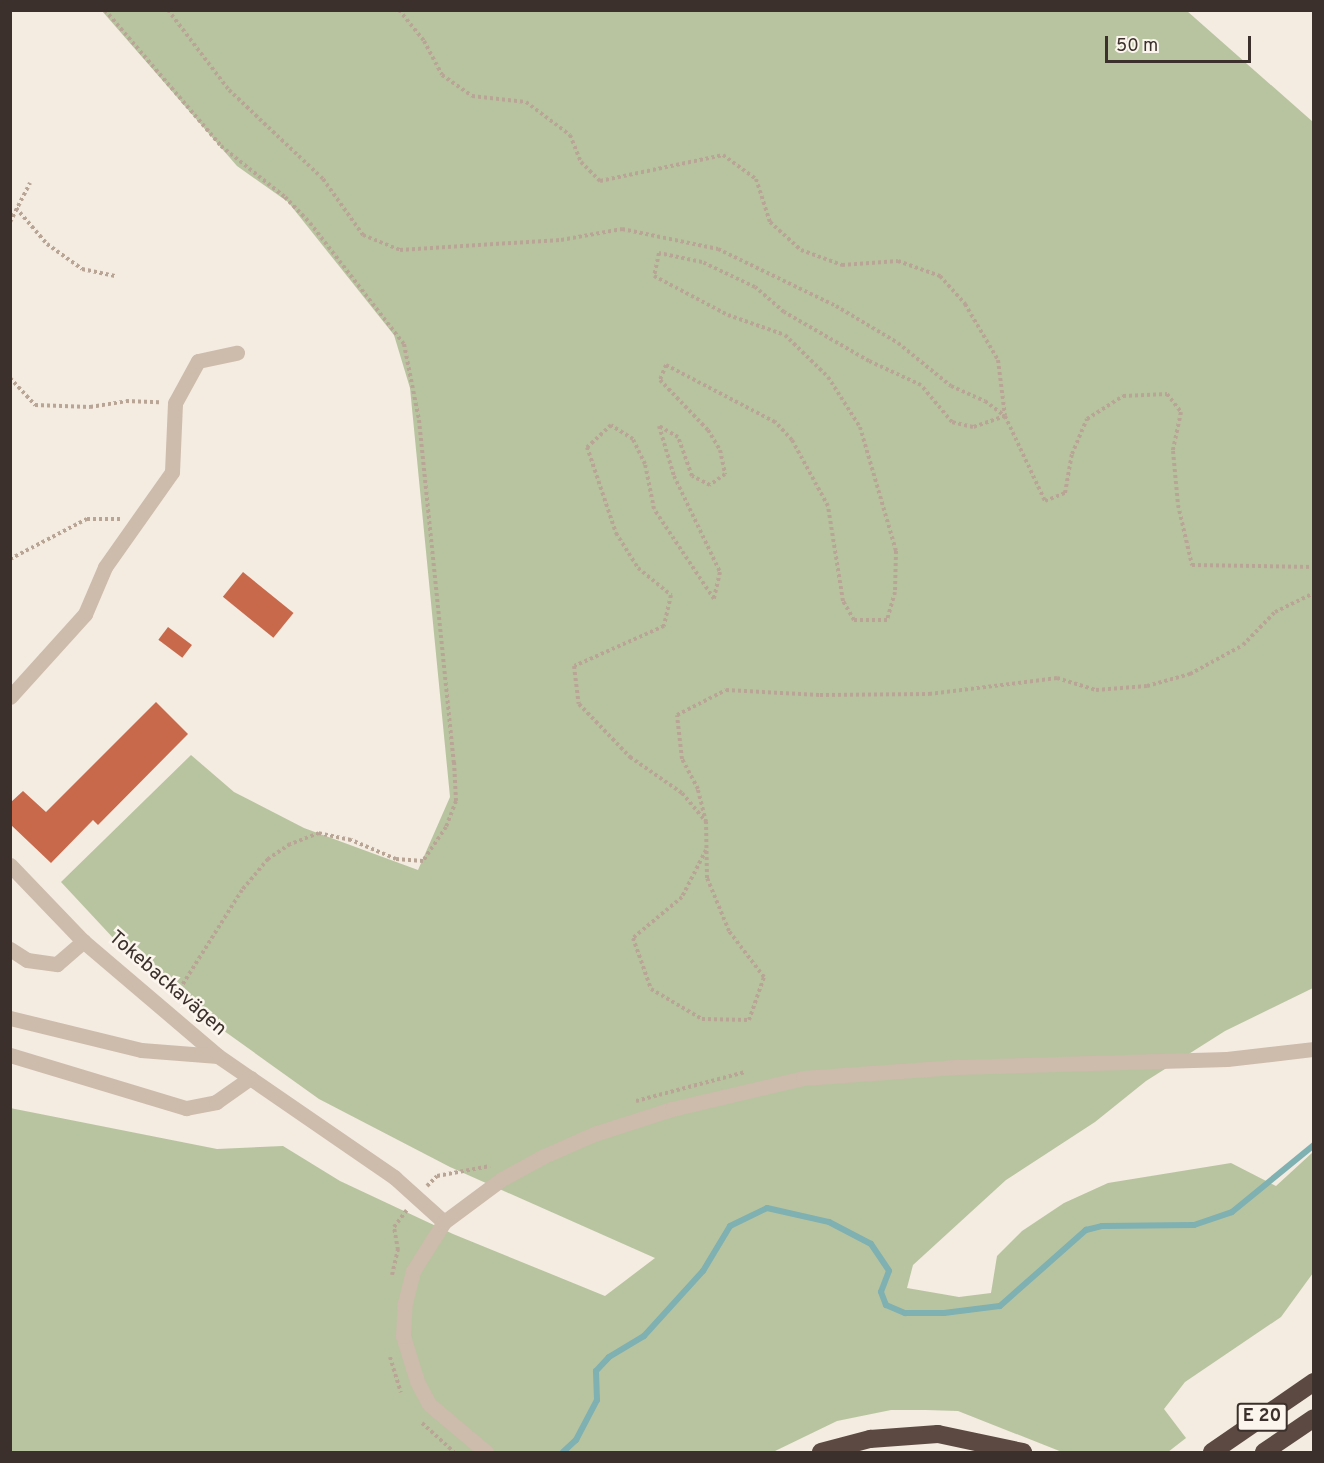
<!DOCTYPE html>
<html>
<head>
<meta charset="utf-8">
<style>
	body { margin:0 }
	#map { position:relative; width:1324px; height:1463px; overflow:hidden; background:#f4ebe1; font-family:Overpass,sans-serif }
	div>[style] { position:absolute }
	.green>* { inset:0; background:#b8c4a0 }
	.stream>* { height:6px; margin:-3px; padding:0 3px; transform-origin:3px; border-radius:3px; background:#7fb0b2 }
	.building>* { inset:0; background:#c8694b; transform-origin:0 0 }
	.path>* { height:4px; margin-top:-2px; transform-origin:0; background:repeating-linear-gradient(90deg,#b9a596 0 3px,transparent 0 6px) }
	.minor>* { height:15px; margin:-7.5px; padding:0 7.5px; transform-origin:7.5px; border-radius:7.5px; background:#cdbbac }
	.highway>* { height:18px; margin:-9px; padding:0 9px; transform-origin:9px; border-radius:9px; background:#5c4a42 }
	span { translate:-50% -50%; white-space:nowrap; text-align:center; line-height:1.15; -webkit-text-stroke:5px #fbf5ee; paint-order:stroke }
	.shield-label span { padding:2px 4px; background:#fbf5ee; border:2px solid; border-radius:4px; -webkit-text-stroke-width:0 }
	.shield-label { font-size:18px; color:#3b302b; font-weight:700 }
	.street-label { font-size:20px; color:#3b302b }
	.frame { position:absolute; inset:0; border:12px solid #3b302b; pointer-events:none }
	.scale { position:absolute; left:1105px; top:36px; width:146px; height:27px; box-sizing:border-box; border:3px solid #3b302b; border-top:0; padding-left:8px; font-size:18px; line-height:21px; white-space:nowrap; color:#3b302b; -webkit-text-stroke:4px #fbf5ee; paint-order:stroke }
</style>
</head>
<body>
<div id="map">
	<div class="green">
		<div style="clip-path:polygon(102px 11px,1187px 11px,1313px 122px,1313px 988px,1225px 1031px,1146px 1081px,1095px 1122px,1006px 1180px,913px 1265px,907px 1288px,959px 1297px,991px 1293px,997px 1256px,1022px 1231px,1064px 1203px,1108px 1183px,1231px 1163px,1276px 1186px,1313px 1152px,1313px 1273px,1281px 1317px,1185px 1382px,1164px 1409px,1186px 1438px,1168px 1452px,1062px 1452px,958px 1411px,926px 1410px,891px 1410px,837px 1421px,773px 1452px,11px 1452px,10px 1108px,217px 1149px,283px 1146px,340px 1181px,453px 1234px,605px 1296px,655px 1258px,450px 1167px,319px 1099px,213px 1023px,129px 955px,61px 882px,191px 755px,234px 792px,304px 828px,418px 870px,450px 797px,410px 388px,394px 335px,288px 202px,237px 166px)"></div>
	</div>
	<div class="stream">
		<div style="left:563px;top:1452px;width:18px;rotate:-43deg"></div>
		<div style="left:576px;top:1440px;width:45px;rotate:-62.3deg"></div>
		<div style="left:597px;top:1400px;width:29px;rotate:-92deg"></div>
		<div style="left:596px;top:1371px;width:19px;rotate:-47deg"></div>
		<div style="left:609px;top:1357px;width:41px;rotate:-31deg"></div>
		<div style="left:644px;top:1336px;width:88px;rotate:-47.8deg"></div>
		<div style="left:703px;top:1271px;width:52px;rotate:-59deg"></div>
		<div style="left:730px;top:1226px;width:41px;rotate:-25.9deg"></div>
		<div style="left:767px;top:1208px;width:64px;rotate:12.7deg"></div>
		<div style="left:829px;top:1222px;width:47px;rotate:27.6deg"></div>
		<div style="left:871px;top:1244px;width:32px;rotate:56deg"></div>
		<div style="left:889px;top:1271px;width:22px;rotate:111deg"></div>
		<div style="left:881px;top:1292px;width:14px;rotate:69deg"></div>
		<div style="left:886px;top:1305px;width:21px;rotate:23deg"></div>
		<div style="left:905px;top:1313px;width:39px"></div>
		<div style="left:944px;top:1313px;width:56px;rotate:-7.1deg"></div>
		<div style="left:1000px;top:1306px;width:115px;rotate:-41.5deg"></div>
		<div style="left:1086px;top:1230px;width:16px;rotate:-14deg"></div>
		<div style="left:1102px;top:1226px;width:92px;rotate:-0.6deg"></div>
		<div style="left:1194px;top:1225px;width:40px;rotate:-18.9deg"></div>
		<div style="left:1232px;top:1212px;width:106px;rotate:-39.3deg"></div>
	</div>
	<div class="building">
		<div style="left:243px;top:572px;width:65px;height:32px;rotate:39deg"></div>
		<div style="left:168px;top:627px;width:30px;height:16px;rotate:37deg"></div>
		<div style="clip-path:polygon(156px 702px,188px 734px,98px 825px,93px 820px,51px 863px,10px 824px,10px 803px,23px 791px,46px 812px)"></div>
	</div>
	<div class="path">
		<div style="left:105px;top:10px;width:179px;rotate:49.5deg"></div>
		<div style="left:221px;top:146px;width:82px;rotate:38.6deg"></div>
		<div style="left:285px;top:197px;width:36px;rotate:46deg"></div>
		<div style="left:310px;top:223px;width:153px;rotate:52.2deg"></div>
		<div style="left:404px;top:344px;width:77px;rotate:78.8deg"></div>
		<div style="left:419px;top:420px;width:344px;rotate:84.2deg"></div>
		<div style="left:454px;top:762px;width:39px;rotate:87deg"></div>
		<div style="left:456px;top:801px;width:28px;rotate:111deg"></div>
		<div style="left:446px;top:827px;width:41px;rotate:124.1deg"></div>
		<div style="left:423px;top:861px;width:27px;rotate:-176deg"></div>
		<div style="left:396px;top:859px;width:49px;rotate:-157.1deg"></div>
		<div style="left:351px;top:840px;width:33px;rotate:-168deg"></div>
		<div style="left:319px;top:833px;width:31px;rotate:159deg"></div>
		<div style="left:290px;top:844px;width:27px;rotate:146deg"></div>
		<div style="left:268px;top:859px;width:40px;rotate:130deg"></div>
		<div style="left:242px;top:890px;width:128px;rotate:122.2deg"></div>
		<div style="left:168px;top:10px;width:101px;rotate:52.7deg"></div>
		<div style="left:229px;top:90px;width:129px;rotate:43.4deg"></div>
		<div style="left:323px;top:179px;width:69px;rotate:54.5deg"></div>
		<div style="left:363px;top:235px;width:40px;rotate:22deg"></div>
		<div style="left:400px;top:250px;width:161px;rotate:-3.6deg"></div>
		<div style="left:561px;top:240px;width:62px;rotate:-10.2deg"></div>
		<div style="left:622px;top:229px;width:98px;rotate:11.8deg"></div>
		<div style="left:718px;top:249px;width:131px;rotate:25.8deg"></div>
		<div style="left:836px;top:306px;width:72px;rotate:30.8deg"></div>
		<div style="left:898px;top:343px;width:68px;rotate:39.1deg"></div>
		<div style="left:951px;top:386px;width:37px;rotate:24deg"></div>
		<div style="left:985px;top:401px;width:25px;rotate:37deg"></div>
		<div style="left:1005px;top:416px;width:34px;rotate:161deg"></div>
		<div style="left:973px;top:427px;width:22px;rotate:-167deg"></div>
		<div style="left:952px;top:422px;width:48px;rotate:-130deg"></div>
		<div style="left:921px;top:385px;width:57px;rotate:-155.2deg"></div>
		<div style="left:869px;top:361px;width:98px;rotate:-150deg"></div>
		<div style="left:784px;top:312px;width:38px;rotate:-139deg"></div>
		<div style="left:755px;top:287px;width:59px;rotate:-154.7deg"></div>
		<div style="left:702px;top:262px;width:44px;rotate:-168.2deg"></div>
		<div style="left:659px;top:253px;width:24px;rotate:102deg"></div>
		<div style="left:654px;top:276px;width:84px;rotate:27.8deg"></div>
		<div style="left:728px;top:315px;width:60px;rotate:19.3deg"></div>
		<div style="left:785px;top:335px;width:60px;rotate:44.3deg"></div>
		<div style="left:828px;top:377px;width:59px;rotate:57.4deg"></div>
		<div style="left:860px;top:427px;width:129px;rotate:73.8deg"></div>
		<div style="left:896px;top:551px;width:41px;rotate:91.4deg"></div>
		<div style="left:895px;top:592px;width:29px;rotate:106deg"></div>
		<div style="left:887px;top:620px;width:33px;rotate:180deg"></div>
		<div style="left:854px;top:620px;width:22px;rotate:-120deg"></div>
		<div style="left:843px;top:601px;width:96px;rotate:-99deg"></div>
		<div style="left:828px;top:506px;width:75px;rotate:-118.6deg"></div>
		<div style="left:792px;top:440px;width:25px;rotate:-133deg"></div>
		<div style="left:775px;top:422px;width:123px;rotate:-152.4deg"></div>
		<div style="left:666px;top:365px;width:16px;rotate:112deg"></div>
		<div style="left:660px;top:380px;width:69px;rotate:46.2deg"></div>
		<div style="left:708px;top:430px;width:23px;rotate:59deg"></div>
		<div style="left:720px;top:450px;width:25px;rotate:78deg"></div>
		<div style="left:725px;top:474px;width:19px;rotate:144deg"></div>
		<div style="left:710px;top:485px;width:20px;rotate:-153deg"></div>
		<div style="left:692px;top:476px;width:41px;rotate:-109.7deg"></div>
		<div style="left:678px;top:437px;width:22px;rotate:-150deg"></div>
		<div style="left:659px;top:426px;width:52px;rotate:73.3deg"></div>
		<div style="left:674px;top:476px;width:106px;rotate:64.4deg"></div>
		<div style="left:720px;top:572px;width:28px;rotate:103deg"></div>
		<div style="left:714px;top:599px;width:108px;rotate:-123.7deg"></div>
		<div style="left:654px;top:509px;width:46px;rotate:-101.3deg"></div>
		<div style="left:645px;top:464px;width:28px;rotate:-116deg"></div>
		<div style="left:633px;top:439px;width:26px;rotate:-148deg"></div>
		<div style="left:611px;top:425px;width:33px;rotate:137deg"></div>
		<div style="left:587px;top:447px;width:91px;rotate:71.4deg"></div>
		<div style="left:616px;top:533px;width:41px;rotate:57.8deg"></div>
		<div style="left:638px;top:568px;width:43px;rotate:39.3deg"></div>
		<div style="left:671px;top:595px;width:32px;rotate:103deg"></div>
		<div style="left:664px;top:626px;width:98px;rotate:156deg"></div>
		<div style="left:574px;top:666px;width:38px;rotate:83deg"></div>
		<div style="left:579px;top:704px;width:74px;rotate:46.1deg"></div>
		<div style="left:630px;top:757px;width:63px;rotate:34.7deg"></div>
		<div style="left:682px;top:793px;width:38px;rotate:50deg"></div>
		<div style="left:399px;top:10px;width:40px;rotate:51deg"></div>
		<div style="left:424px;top:41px;width:38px;rotate:62deg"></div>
		<div style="left:442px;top:75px;width:37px;rotate:35deg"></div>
		<div style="left:472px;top:96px;width:54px;rotate:6.3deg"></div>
		<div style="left:526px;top:102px;width:55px;rotate:36.9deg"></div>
		<div style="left:570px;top:135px;width:29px;rotate:68deg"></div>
		<div style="left:581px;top:162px;width:27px;rotate:45deg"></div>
		<div style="left:600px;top:181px;width:126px;rotate:-11.9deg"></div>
		<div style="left:723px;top:155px;width:41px;rotate:36deg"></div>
		<div style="left:756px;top:179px;width:45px;rotate:72deg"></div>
		<div style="left:770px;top:222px;width:42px;rotate:42.1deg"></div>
		<div style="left:801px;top:250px;width:44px;rotate:20.1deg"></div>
		<div style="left:842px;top:265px;width:56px;rotate:-4.1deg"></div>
		<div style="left:898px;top:261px;width:45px;rotate:19.7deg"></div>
		<div style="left:940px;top:276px;width:38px;rotate:48deg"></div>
		<div style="left:965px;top:304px;width:65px;rotate:59.5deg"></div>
		<div style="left:998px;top:360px;width:56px;rotate:82.9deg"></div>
		<div style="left:1005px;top:416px;width:94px;rotate:64.8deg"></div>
		<div style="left:1045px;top:501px;width:22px;rotate:-22deg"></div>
		<div style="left:1065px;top:493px;width:40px;rotate:-80deg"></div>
		<div style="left:1072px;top:454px;width:38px;rotate:-67deg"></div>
		<div style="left:1087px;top:419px;width:43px;rotate:-32.6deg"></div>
		<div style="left:1123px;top:396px;width:44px;rotate:-2.6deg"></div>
		<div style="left:1167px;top:394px;width:23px;rotate:52deg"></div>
		<div style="left:1181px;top:412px;width:40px;rotate:102deg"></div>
		<div style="left:1173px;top:451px;width:54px;rotate:84.7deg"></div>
		<div style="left:1178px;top:505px;width:62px;rotate:76.9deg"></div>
		<div style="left:1192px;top:565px;width:122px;rotate:0.9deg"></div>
		<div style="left:16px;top:208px;width:48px;rotate:49.3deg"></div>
		<div style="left:47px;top:244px;width:43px;rotate:35.5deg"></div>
		<div style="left:82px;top:269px;width:35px;rotate:12deg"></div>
		<div style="left:10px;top:222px;width:44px;rotate:-62.9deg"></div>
		<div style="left:10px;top:378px;width:37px;rotate:47deg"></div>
		<div style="left:35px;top:405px;width:55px;rotate:2.1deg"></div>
		<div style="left:90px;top:407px;width:36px;rotate:-9deg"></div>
		<div style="left:126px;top:401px;width:33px;rotate:2deg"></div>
		<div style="left:10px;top:559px;width:87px;rotate:-27.5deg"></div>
		<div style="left:87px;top:519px;width:33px"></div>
		<div style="left:706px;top:850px;width:53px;rotate:117.1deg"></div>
		<div style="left:682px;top:897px;width:64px;rotate:140.1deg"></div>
		<div style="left:633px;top:938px;width:54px;rotate:70.6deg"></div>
		<div style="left:651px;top:989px;width:59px;rotate:30.5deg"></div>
		<div style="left:702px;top:1019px;width:47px;rotate:1.2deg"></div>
		<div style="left:749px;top:1020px;width:46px;rotate:-70.8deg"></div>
		<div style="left:764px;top:977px;width:58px;rotate:-127.3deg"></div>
		<div style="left:729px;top:931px;width:57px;rotate:-112.5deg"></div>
		<div style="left:707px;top:878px;width:56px;rotate:-91deg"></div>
		<div style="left:706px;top:822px;width:34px;rotate:-104deg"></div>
		<div style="left:698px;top:789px;width:34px;rotate:-118deg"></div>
		<div style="left:682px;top:759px;width:44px;rotate:-96.5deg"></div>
		<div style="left:677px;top:715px;width:55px;rotate:-27deg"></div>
		<div style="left:726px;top:690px;width:94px;rotate:3deg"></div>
		<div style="left:820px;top:695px;width:109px;rotate:-0.5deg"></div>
		<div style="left:929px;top:694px;width:129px;rotate:-7.1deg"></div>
		<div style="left:1057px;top:678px;width:41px;rotate:17.1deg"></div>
		<div style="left:1096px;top:690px;width:51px;rotate:-4.5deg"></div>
		<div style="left:1147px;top:686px;width:45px;rotate:-15.6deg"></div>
		<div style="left:1190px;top:674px;width:60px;rotate:-28.7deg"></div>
		<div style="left:1243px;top:645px;width:46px;rotate:-45.9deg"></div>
		<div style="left:1275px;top:612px;width:43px;rotate:-26deg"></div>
		<div style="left:636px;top:1101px;width:113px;rotate:-14.9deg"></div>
		<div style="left:427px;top:1186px;width:14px;rotate:-45deg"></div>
		<div style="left:437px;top:1176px;width:54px;rotate:-10.7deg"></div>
		<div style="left:392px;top:1275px;width:26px;rotate:-77deg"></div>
		<div style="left:398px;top:1250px;width:23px;rotate:-100deg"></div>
		<div style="left:394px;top:1227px;width:21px;rotate:-53deg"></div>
		<div style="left:390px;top:1357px;width:37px;rotate:73deg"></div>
		<div style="left:422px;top:1423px;width:43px;rotate:42.2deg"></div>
	</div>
	<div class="minor">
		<div style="left:10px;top:697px;width:112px;rotate:-47.9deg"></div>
		<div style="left:85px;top:614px;width:51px;rotate:-66.9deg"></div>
		<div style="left:105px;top:567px;width:116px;rotate:-54.8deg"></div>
		<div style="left:172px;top:472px;width:69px;rotate:-87.5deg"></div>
		<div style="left:175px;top:403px;width:48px;rotate:-61.3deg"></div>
		<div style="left:198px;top:361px;width:40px;rotate:-12deg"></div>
		<div style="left:10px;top:865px;width:105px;rotate:46.2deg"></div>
		<div style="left:83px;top:941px;width:177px;rotate:40.4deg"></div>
		<div style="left:218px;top:1056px;width:214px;rotate:34.5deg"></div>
		<div style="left:394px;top:1177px;width:67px;rotate:42deg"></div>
		<div style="left:10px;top:949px;width:20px;rotate:33deg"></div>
		<div style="left:27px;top:960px;width:30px;rotate:8deg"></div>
		<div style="left:57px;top:964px;width:35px;rotate:-41deg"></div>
		<div style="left:10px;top:1018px;width:135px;rotate:13.7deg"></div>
		<div style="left:141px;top:1050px;width:77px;rotate:4.5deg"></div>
		<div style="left:10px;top:1055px;width:184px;rotate:16.8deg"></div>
		<div style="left:186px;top:1108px;width:31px;rotate:-11deg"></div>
		<div style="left:216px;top:1102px;width:42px;rotate:-35.2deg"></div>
		<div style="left:486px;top:1452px;width:75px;rotate:-139.9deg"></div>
		<div style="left:429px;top:1404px;width:26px;rotate:-118deg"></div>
		<div style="left:417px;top:1381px;width:47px;rotate:-107.3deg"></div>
		<div style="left:403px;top:1336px;width:33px;rotate:-87deg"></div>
		<div style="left:405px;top:1303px;width:33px;rotate:-76deg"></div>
		<div style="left:413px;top:1271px;width:58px;rotate:-57.7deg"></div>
		<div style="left:444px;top:1222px;width:72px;rotate:-36.6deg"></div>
		<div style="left:502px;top:1179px;width:48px;rotate:-28.7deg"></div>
		<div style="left:544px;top:1156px;width:55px;rotate:-23.7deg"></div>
		<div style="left:594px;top:1134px;width:82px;rotate:-17.8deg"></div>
		<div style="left:672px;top:1109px;width:135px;rotate:-13.3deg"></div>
		<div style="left:803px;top:1078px;width:153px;rotate:-4.1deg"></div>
		<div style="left:956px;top:1067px;width:271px;rotate:-1.7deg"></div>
		<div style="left:1227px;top:1059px;width:88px;rotate:-6.6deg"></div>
	</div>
	<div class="highway">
		<div style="left:821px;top:1452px;width:51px;rotate:-14.9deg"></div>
		<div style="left:870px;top:1439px;width:68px;rotate:-4.2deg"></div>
		<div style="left:938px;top:1434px;width:87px;rotate:12deg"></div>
		<div style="left:1212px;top:1452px;width:124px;rotate:-34.5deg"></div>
		<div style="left:1264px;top:1452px;width:60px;rotate:-34.2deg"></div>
	</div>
	<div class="shield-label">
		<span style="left:1262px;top:1417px">E 20</span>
	</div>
	<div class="street-label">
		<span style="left:167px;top:984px;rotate:41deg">Tokebackavägen</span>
	</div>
	<div class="frame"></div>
	<div class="scale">50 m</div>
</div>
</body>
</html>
